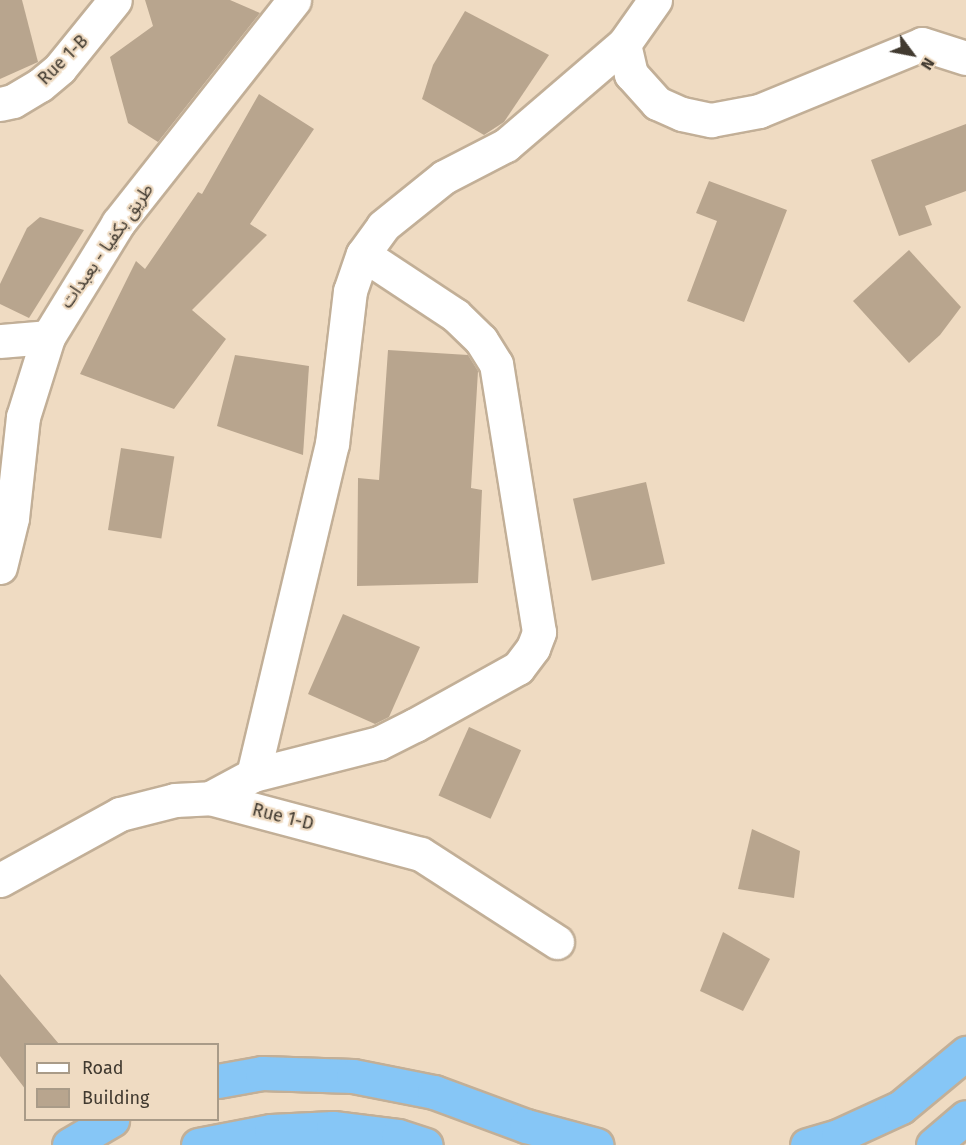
<!DOCTYPE html>
<html>
<head>
<meta charset="utf-8">
<style>
	body { margin:0 }
	#map { position:relative; width:966px; height:1145px; overflow:hidden; background:#efdbc2; font-family:"Fira Sans","Noto Sans Arabic",sans-serif }
	div>[style] { position:absolute }
	.building>* { inset:0; background:#b8a58e; transform-origin:0 0 }
	.roads { filter:drop-shadow(2px 0 #c2af97) drop-shadow(-2px 0 #c2af97) drop-shadow(0 2px #c2af97) drop-shadow(0 -2px #c2af97) }
	.street>* { height:33px; margin:-16.5px; padding:0 16.5px; transform-origin:16.5px; border-radius:16.5px; background:#fff }
	.secondary>* { height:33px; margin:-16.5px; padding:0 16.5px; transform-origin:16.5px; border-radius:16.5px; background:#fff }
	.highway>* { height:33px; margin:-16.5px; padding:0 16.5px; transform-origin:16.5px; border-radius:16.5px; background:#86c6f6 }
	span { translate:-50% -50%; white-space:nowrap; text-align:center; line-height:1.15; -webkit-text-stroke:4.5px #efdbc2; paint-order:stroke }
	.street-label { font-size:18px; color:#413a30 }
	.legend { position:absolute; left:24px; top:1043px; width:195px; height:78px; box-sizing:border-box; background:#efdbc2; border:2px solid #a99b88; margin:0; padding:8px 10px; list-style:none; font-size:18px; color:#413a30 }
	.legend li { display:flex; align-items:center; gap:12px; height:30px }
	.legend b { width:30px; border:2px solid #a99b88 }
	.north { position:absolute; left:882px; top:24px; width:60px; height:60px; -webkit-text-stroke:4px #efdbc2; paint-order:stroke; rotate:122deg; font-size:16px; font-weight:700; line-height:24px; text-align:center; color:#413a30 }
	.north::after { content:''; display:block; margin:auto; width:21px; height:27px; background:#413a30; clip-path:polygon(50% 0,100% 100%,50% 72%,0 100%) }
</style>
</head>
<body>
<div id="map">
	<div class="building">
		<div style="clip-path:polygon(0 0,22px 0,38px 62px,0 79px)"></div>
		<div style="clip-path:polygon(145px 0,230px 0,260px 13px,158px 142px,128px 123px,110px 57px,153px 26px)"></div>
		<div style="clip-path:polygon(465px 11px,549px 55px,504px 122px,484px 135px,422px 99px,433px 65px)"></div>
		<div style="clip-path:polygon(259px 94px,314px 129px,250px 224px,267px 235px,192px 310px,226px 339px,174px 409px,80px 374px,136px 261px,145px 269px,198px 192px,202px 194px)"></div>
		<div style="clip-path:polygon(966px 124px,966px 191px,925px 206px,932px 225px,899px 236px,871px 160px)"></div>
		<div style="clip-path:polygon(709px 181px,787px 210px,744px 322px,687px 301px,717px 221px,696px 213px)"></div>
		<div style="clip-path:polygon(40px 217px,84px 230px,29px 318px,0 304px,0 284px,27px 228px)"></div>
		<div style="clip-path:polygon(909px 250px,961px 307px,940px 335px,909px 363px,853px 301px)"></div>
		<div style="clip-path:polygon(388px 350px,468px 355px,478px 371px,471px 488px,482px 490px,478px 583px,357px 586px,358px 478px,379px 480px)"></div>
		<div style="clip-path:polygon(235px 355px,309px 366px,303px 455px,217px 426px)"></div>
		<div style="left:121px;top:448px;width:54px;height:83px;rotate:9deg"></div>
		<div style="left:646px;top:482px;width:84px;height:75px;rotate:77deg"></div>
		<div style="clip-path:polygon(343px 614px,420px 647px,389px 717px,375px 724px,308px 694px)"></div>
		<div style="left:469px;top:727px;width:57px;height:75px;rotate:24deg"></div>
		<div style="clip-path:polygon(752px 829px,800px 851px,794px 898px,738px 889px)"></div>
		<div style="clip-path:polygon(723px 932px,770px 959px,743px 1011px,700px 991px)"></div>
		<div style="clip-path:polygon(0 974px,59px 1044px,26px 1044px,26px 1090px,0 1056px)"></div>
	</div>
	<div class="roads">
		<div class="street">
			<div style="left:655px;top:0;width:54px;rotate:125.2deg"></div>
			<div style="left:624px;top:44px;width:31px;rotate:77deg"></div>
			<div style="left:631px;top:74px;width:39px;rotate:48deg"></div>
			<div style="left:657px;top:103px;width:27px;rotate:24deg"></div>
			<div style="left:682px;top:114px;width:30px;rotate:12deg"></div>
			<div style="left:711px;top:120px;width:49px;rotate:-10.6deg"></div>
			<div style="left:759px;top:111px;width:176px;rotate:-22.3deg"></div>
			<div style="left:922px;top:44px;width:46px;rotate:17.7deg"></div>
			<div style="left:0;top:104px;width:13px;rotate:-13deg"></div>
			<div style="left:13px;top:101px;width:31px;rotate:-31deg"></div>
			<div style="left:40px;top:85px;width:26px;rotate:-40deg"></div>
			<div style="left:60px;top:68px;width:87px;rotate:-51deg"></div>
			<div style="left:0;top:341px;width:48px;rotate:-4.8deg"></div>
			<div style="left:253px;top:775px;width:340px;rotate:-76.6deg"></div>
			<div style="left:332px;top:444px;width:154px;rotate:-83.3deg"></div>
			<div style="left:350px;top:291px;width:39px;rotate:-71deg"></div>
			<div style="left:363px;top:254px;width:34px;rotate:-54deg"></div>
			<div style="left:383px;top:226px;width:78px;rotate:-38.8deg"></div>
			<div style="left:444px;top:177px;width:70px;rotate:-27.3deg"></div>
			<div style="left:506px;top:145px;width:155px;rotate:-40.6deg"></div>
			<div style="left:210px;top:798px;width:49px;rotate:-28.1deg"></div>
			<div style="left:253px;top:775px;width:130px;rotate:-14.3deg"></div>
			<div style="left:379px;top:743px;width:40px;rotate:-26.6deg"></div>
			<div style="left:415px;top:725px;width:118px;rotate:-29deg"></div>
			<div style="left:518px;top:668px;width:25px;rotate:-53deg"></div>
			<div style="left:533px;top:648px;width:17px;rotate:-69deg"></div>
			<div style="left:539px;top:632px;width:271px;rotate:-99.1deg"></div>
			<div style="left:496px;top:364px;width:28px;rotate:-122deg"></div>
			<div style="left:481px;top:340px;width:36px;rotate:-136deg"></div>
			<div style="left:455px;top:315px;width:110px;rotate:-146.5deg"></div>
			<div style="left:0;top:880px;width:137px;rotate:-28.8deg"></div>
			<div style="left:120px;top:814px;width:57px;rotate:-14.3deg"></div>
			<div style="left:175px;top:800px;width:35px;rotate:-3deg"></div>
			<div style="left:210px;top:798px;width:218px;rotate:14.9deg"></div>
			<div style="left:421px;top:854px;width:162px;rotate:32.9deg"></div>
		</div>
		<div class="secondary">
			<div style="left:0;top:567px;width:50px;rotate:-76.2deg"></div>
			<div style="left:12px;top:518px;width:102px;rotate:-83.8deg"></div>
			<div style="left:23px;top:417px;width:84px;rotate:-72.6deg"></div>
			<div style="left:48px;top:337px;width:134px;rotate:-58.4deg"></div>
			<div style="left:118px;top:223px;width:284px;rotate:-51.7deg"></div>
		</div>
		<div class="highway">
			<div style="left:218px;top:1081px;width:45px;rotate:-10.3deg"></div>
			<div style="left:262px;top:1073px;width:91px;rotate:1.9deg"></div>
			<div style="left:353px;top:1076px;width:83px;rotate:11.2deg"></div>
			<div style="left:434px;top:1092px;width:98px;rotate:20.3deg"></div>
			<div style="left:526px;top:1126px;width:73px;rotate:15deg"></div>
			<div style="left:69px;top:1145px;width:50px;rotate:-30.2deg"></div>
			<div style="left:198px;top:1145px;width:74px;rotate:-10.9deg"></div>
			<div style="left:271px;top:1131px;width:62px;rotate:-2.8deg"></div>
			<div style="left:333px;top:1128px;width:65px;rotate:7deg"></div>
			<div style="left:398px;top:1136px;width:29px;rotate:18deg"></div>
			<div style="left:807px;top:1145px;width:32px;rotate:-16deg"></div>
			<div style="left:838px;top:1136px;width:69px;rotate:-24.7deg"></div>
			<div style="left:901px;top:1107px;width:85px;rotate:-39.7deg"></div>
			<div style="left:933px;top:1145px;width:43px;rotate:-40.3deg"></div>
		</div>
	</div>
	<div class="street-label">
		<span style="left:63px;top:60px;rotate:-45deg">Rue 1-B</span>
		<span style="left:107px;top:246px;rotate:-55deg">طريق بكفيا - بعبدات</span>
		<span style="left:283px;top:817px;rotate:14deg">Rue 1-D</span>
	</div>
	<ul class="legend">
	<li><b style="height:8px;background:#fff"></b>Road</li>
	<li><b style="height:16px;background:#b8a58e"></b>Building</li>
	</ul>
	<div class="north">N</div>
</div>
</body>
</html>
